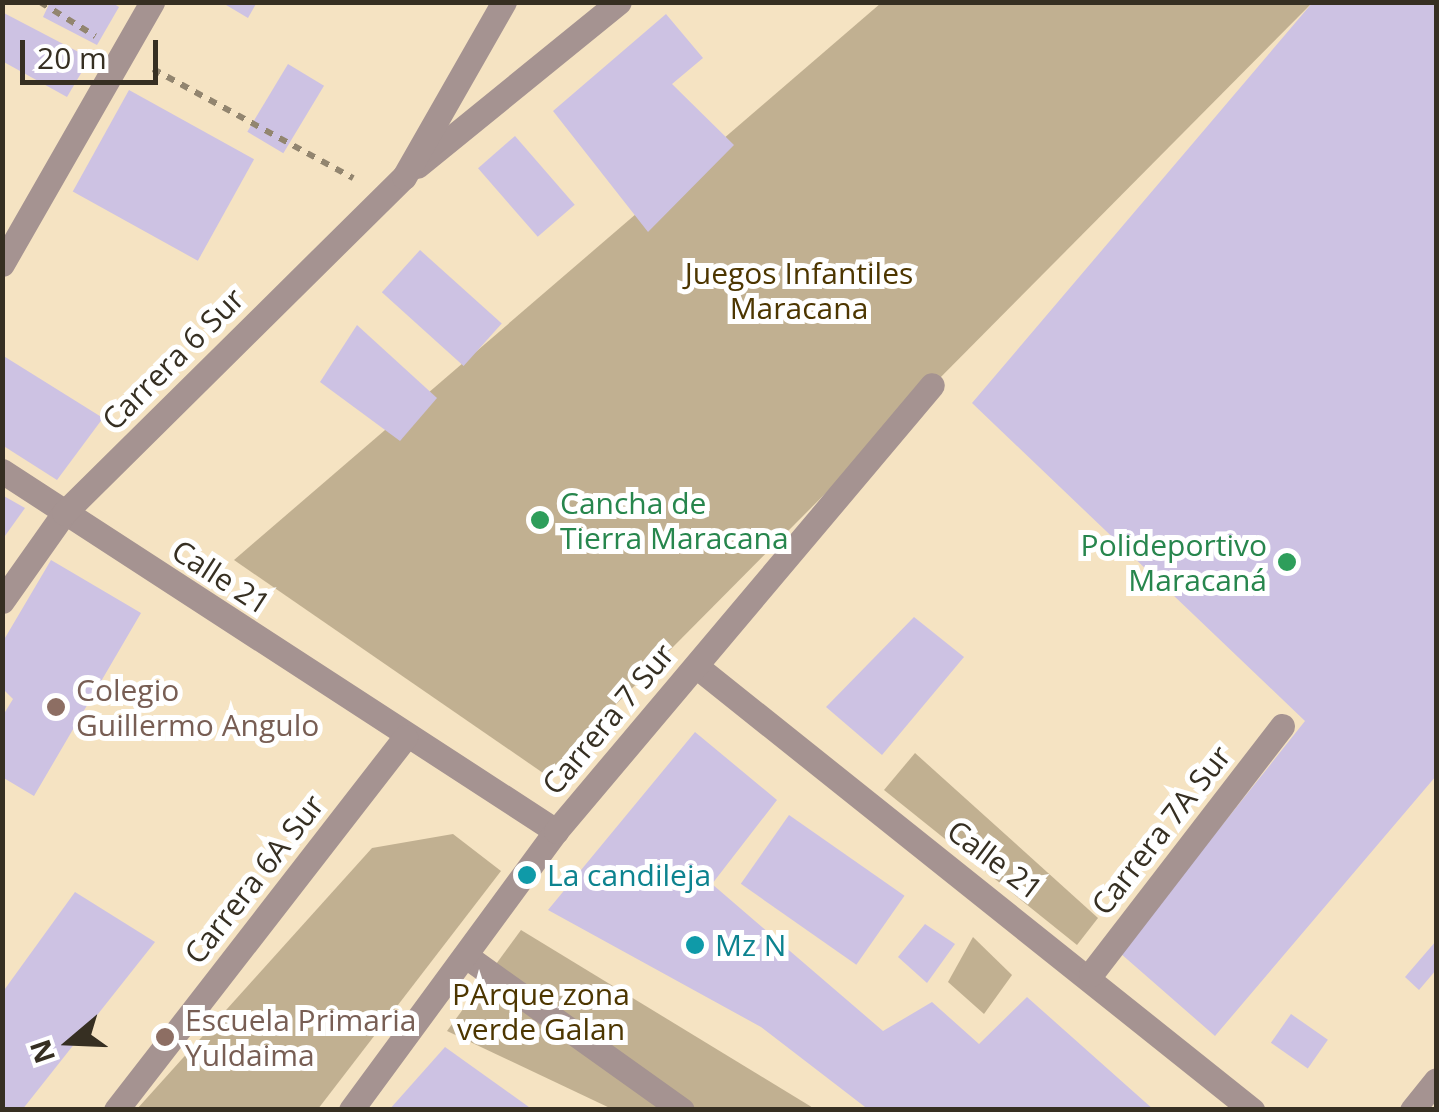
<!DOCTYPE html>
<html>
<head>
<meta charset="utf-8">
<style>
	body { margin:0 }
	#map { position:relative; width:1439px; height:1112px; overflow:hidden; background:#f5e3c2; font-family:"Open Sans",sans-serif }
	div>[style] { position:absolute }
	.green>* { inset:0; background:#c1b091 }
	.building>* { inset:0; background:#cdc2e3; transform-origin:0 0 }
	.path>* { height:6px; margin-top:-3px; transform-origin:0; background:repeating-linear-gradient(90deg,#92856f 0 8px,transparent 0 16px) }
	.street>* { height:25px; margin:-12.5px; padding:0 12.5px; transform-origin:12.5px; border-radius:12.5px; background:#a59391 }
	.dots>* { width:28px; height:28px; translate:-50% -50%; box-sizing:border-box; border:5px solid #fff; border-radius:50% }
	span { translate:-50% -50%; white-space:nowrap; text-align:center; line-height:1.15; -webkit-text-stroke:10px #fff; paint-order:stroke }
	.park-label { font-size:30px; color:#4d3600 }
	.street-label { font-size:30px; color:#362f22 }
	.leisure-label { font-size:30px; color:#27864d }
	.left { translate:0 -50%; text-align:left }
	.right { translate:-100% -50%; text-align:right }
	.education-label { font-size:30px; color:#785e54 }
	.culture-label { font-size:30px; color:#0d838f }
	.frame { position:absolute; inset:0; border:5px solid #362f22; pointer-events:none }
	.north { position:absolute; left:20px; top:992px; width:100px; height:100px; -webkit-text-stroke:8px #fff; paint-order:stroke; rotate:251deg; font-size:28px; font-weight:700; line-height:40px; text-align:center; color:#362f22 }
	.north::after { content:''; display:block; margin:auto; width:35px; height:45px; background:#362f22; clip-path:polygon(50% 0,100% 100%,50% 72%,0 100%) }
	.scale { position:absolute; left:20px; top:40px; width:138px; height:45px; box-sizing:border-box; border:5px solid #362f22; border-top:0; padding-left:12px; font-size:30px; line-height:35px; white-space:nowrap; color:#362f22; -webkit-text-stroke:8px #fff; paint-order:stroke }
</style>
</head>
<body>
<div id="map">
	<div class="green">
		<div style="clip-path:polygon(881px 3px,1312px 3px,546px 775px,234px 560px)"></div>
		<div style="clip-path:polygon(915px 753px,1098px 918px,1077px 945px,884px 790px)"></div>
		<div style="clip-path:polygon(453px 834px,501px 871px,318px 1109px,137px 1109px,372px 848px)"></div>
		<div style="clip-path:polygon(521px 930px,810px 1106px,814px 1109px,612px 1109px,447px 1031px)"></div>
		<div style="clip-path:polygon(973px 937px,1012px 975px,984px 1014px,948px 982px)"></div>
	</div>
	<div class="building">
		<div style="clip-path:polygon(50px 2px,111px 2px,119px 7px,97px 45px,43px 17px)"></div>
		<div style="clip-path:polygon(221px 2px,257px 2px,248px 18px)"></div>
		<div style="clip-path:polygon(1313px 2px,1436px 2px,1436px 776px,1215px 1036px,1120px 953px,1305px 721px,972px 403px)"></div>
		<div style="clip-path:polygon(2px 12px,90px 58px,67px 97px,2px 61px)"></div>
		<div style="clip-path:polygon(666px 14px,703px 58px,672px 84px,734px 145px,648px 232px,553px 111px)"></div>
		<div style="left:288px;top:64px;width:42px;height:79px;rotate:31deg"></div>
		<div style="left:129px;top:90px;width:143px;height:116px;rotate:29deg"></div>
		<div style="left:515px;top:136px;width:91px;height:49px;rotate:49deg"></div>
		<div style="left:420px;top:250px;width:110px;height:57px;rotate:42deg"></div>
		<div style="clip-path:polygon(357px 325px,437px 398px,400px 441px,320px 382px)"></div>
		<div style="clip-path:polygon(2px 355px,103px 418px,57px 480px,2px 445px)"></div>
		<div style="clip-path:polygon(2px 495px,25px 508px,2px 540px)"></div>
		<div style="clip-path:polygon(51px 560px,141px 613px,34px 796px,2px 777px,2px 717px,13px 699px,2px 688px,2px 643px)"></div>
		<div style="clip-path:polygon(914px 617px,964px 657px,882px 755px,826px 707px)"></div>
		<div style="clip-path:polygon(695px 732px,777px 800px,712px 884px,883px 1031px,932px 1002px,979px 1044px,1027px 997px,1154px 1110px,869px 1110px,761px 1027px,548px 910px)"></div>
		<div style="left:789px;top:815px;width:141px;height:84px;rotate:35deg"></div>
		<div style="clip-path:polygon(75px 892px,155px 942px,22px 1110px,2px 1110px,2px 993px)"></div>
		<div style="clip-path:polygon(925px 924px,955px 944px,927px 983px,898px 957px)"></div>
		<div style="clip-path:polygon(1436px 941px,1436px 970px,1419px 990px,1405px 977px)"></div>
		<div style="left:1291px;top:1014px;width:45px;height:35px;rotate:35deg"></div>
		<div style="clip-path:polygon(445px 1047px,533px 1110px,389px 1110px)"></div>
	</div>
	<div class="path">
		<div style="left:40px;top:2px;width:65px;rotate:31.7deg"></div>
		<div style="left:153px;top:69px;width:228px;rotate:28.6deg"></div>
	</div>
	<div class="street">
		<div style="left:417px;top:166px;width:260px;rotate:-39.1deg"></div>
		<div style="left:2px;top:264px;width:302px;rotate:-60.2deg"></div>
		<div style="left:2px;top:471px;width:661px;rotate:33.02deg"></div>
		<div style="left:2px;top:601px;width:108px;rotate:-54.8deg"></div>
		<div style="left:64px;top:513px;width:478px;rotate:-44.7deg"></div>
		<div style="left:404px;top:177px;width:202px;rotate:-60.3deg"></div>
		<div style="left:696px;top:666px;width:712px;rotate:38.61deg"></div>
		<div style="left:466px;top:956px;width:265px;rotate:35.5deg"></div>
		<div style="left:1091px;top:974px;width:313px;rotate:-52.4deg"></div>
		<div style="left:116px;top:1110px;width:472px;rotate:-52.2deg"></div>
		<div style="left:351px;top:1110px;width:346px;rotate:-53.7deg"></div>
		<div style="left:556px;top:831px;width:583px;rotate:-49.87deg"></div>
		<div style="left:1412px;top:1110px;width:38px;rotate:-51deg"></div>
	</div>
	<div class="dots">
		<div style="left:540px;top:520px;background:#2e9e5b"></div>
		<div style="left:1287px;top:562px;background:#2e9e5b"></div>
		<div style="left:56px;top:707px;background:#8d6e63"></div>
		<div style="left:527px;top:875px;background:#0f9aa8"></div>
		<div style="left:695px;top:945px;background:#0f9aa8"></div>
		<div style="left:165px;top:1037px;background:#8d6e63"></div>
	</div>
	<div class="park-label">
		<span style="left:799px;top:290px">Juegos Infantiles<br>Maracana</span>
		<span style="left:541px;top:1011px">PArque zona<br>verde Galan</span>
	</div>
	<div class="street-label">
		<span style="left:173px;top:359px;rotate:-45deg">Carrera 6 Sur</span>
		<span style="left:221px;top:577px;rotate:33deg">Calle 21</span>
		<span style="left:608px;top:719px;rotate:-50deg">Carrera 7 Sur</span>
		<span style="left:1161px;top:830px;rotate:-52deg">Carrera 7A Sur</span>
		<span style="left:995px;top:860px;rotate:37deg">Calle 21</span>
		<span style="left:254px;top:879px;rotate:-52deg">Carrera 6A Sur</span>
	</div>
	<div class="leisure-label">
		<span class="left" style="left:560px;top:520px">Cancha de<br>Tierra Maracana</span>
		<span class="right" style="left:1267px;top:562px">Polideportivo<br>Maracaná</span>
	</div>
	<div class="education-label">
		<span class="left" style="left:76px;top:707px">Colegio<br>Guillermo Angulo</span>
		<span class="left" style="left:185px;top:1037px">Escuela Primaria<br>Yuldaima</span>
	</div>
	<div class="culture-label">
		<span class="left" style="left:547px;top:875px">La candileja</span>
		<span class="left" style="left:715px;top:945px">Mz N</span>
	</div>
	<div class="frame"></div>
	<div class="north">N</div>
	<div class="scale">20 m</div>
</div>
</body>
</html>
